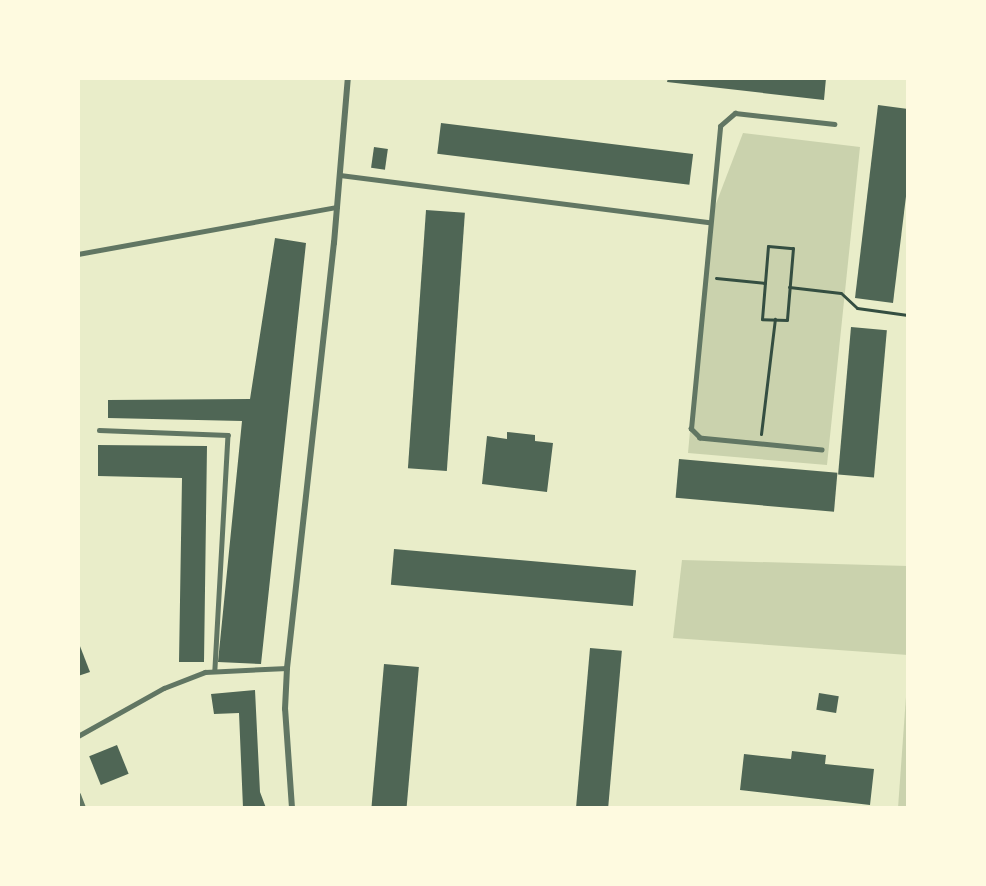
<!DOCTYPE html>
<html>
<head>
<meta charset="utf-8">
<style>
	body { margin:0 }
	#map { position:relative; width:986px; height:886px; overflow:hidden; background:#e9edc9; font-family:Commissioner,sans-serif }
	div>[style] { position:absolute }
	.green>* { inset:0; background:#cad2ad }
	.building>* { inset:0; background:#4f6655; transform-origin:0 0 }
	.path>* { height:3px; margin:-1.5px; padding:0 1.5px; transform-origin:1.5px; border-radius:1.5px; background:#344e41 }
	.service>* { height:4.5px; margin:-2.25px; padding:0 2.25px; transform-origin:2.25px; border-radius:2.25px; background:#617663 }
	.minor>* { height:6px; margin:-3px; padding:0 3px; transform-origin:3px; border-radius:3px; background:#617663 }
	span { translate:-50% -50%; white-space:nowrap; text-align:center; line-height:1.15; -webkit-text-stroke:4.5px #fefae0; paint-order:stroke }
	.frame { position:absolute; inset:0; border:80px solid #fefae0; pointer-events:none }
</style>
</head>
<body>
<div id="map">
	<div class="green">
		<div style="clip-path:polygon(743px 133px,860px 147px,827px 465px,688px 453px,709px 222px)"></div>
		<div style="clip-path:polygon(682px 560px,908px 566px,908px 655px,673px 638px)"></div>
		<div style="clip-path:polygon(908px 669px,908px 808px,898px 808px)"></div>
	</div>
	<div class="building">
		<div style="clip-path:polygon(668px 78px,826px 78px,824px 100px,667px 82px)"></div>
		<div style="clip-path:polygon(878px 105px,908px 109px,908px 180px,893px 303px,855px 298px)"></div>
		<div style="left:441px;top:123px;width:254px;height:31px;rotate:7deg"></div>
		<div style="left:374px;top:147px;width:14px;height:21px;rotate:8deg"></div>
		<div style="left:426px;top:210px;width:39px;height:259px;rotate:4deg"></div>
		<div style="clip-path:polygon(275px 238px,306px 243px,261px 664px,218px 662px,242px 421px,108px 418px,108px 400px,250px 399px)"></div>
		<div style="left:851px;top:327px;width:36px;height:148px;rotate:5deg"></div>
		<div style="clip-path:polygon(507px 432px,535px 435px,535px 441px,553px 443px,547px 492px,482px 484px,487px 436px,507px 439px)"></div>
		<div style="clip-path:polygon(98px 445px,207px 446px,204px 662px,179px 662px,182px 478px,98px 476px)"></div>
		<div style="left:679px;top:459px;width:159px;height:39px;rotate:5deg"></div>
		<div style="left:394px;top:549px;width:243px;height:36px;rotate:5deg"></div>
		<div style="clip-path:polygon(78px 641px,90px 672px,78px 676px)"></div>
		<div style="left:590px;top:648px;width:32px;height:161px;rotate:5deg"></div>
		<div style="left:384px;top:664px;width:35px;height:144px;rotate:5deg"></div>
		<div style="clip-path:polygon(255px 690px,260px 792px,266px 808px,243px 808px,239px 713px,214px 714px,211px 694px)"></div>
		<div style="left:819px;top:693px;width:20px;height:17px;rotate:9deg"></div>
		<div style="left:117px;top:745px;width:31px;height:30px;rotate:68deg"></div>
		<div style="clip-path:polygon(792px 751px,826px 755px,825px 764px,874px 769px,870px 805px,740px 790px,744px 754px,791px 759px)"></div>
	</div>
	<div class="path">
		<div style="left:768px;top:246px;width:25px;rotate:5deg"></div>
		<div style="left:793px;top:248px;width:72px;rotate:94.8deg"></div>
		<div style="left:787px;top:320px;width:25px;rotate:-178deg"></div>
		<div style="left:762px;top:319px;width:73px;rotate:-85.3deg"></div>
		<div style="left:716px;top:278px;width:49px;rotate:5.8deg"></div>
		<div style="left:789px;top:287px;width:52px;rotate:6.6deg"></div>
		<div style="left:841px;top:293px;width:22px;rotate:43deg"></div>
		<div style="left:857px;top:308px;width:51px;rotate:7.8deg"></div>
		<div style="left:761px;top:434px;width:116px;rotate:-83.1deg"></div>
	</div>
	<div class="service">
		<div style="left:340px;top:175px;width:372px;rotate:7.3deg"></div>
		<div style="left:78px;top:254px;width:263px;rotate:-10.3deg"></div>
		<div style="left:99px;top:430px;width:129px;rotate:2.2deg"></div>
		<div style="left:228px;top:435px;width:236px;rotate:93.2deg"></div>
		<div style="left:822px;top:450px;width:123px;rotate:-174.4deg"></div>
		<div style="left:700px;top:438px;width:13px;rotate:-135deg"></div>
		<div style="left:691px;top:429px;width:304px;rotate:-84.5deg"></div>
		<div style="left:720px;top:126px;width:20px;rotate:-41deg"></div>
		<div style="left:735px;top:113px;width:100px;rotate:6.3deg"></div>
		<div style="left:78px;top:736px;width:98px;rotate:-29.2deg"></div>
		<div style="left:164px;top:688px;width:44px;rotate:-21.3deg"></div>
		<div style="left:205px;top:672px;width:82px;rotate:-2.8deg"></div>
	</div>
	<div class="minor">
		<div style="left:78px;top:795px;width:14px;rotate:69deg"></div>
		<div style="left:292px;top:808px;width:99px;rotate:-94deg"></div>
		<div style="left:285px;top:709px;width:41px;rotate:-87.2deg"></div>
		<div style="left:287px;top:668px;width:428px;rotate:-83.7deg"></div>
		<div style="left:334px;top:243px;width:166px;rotate:-85.2deg"></div>
	</div>
	<div class="frame"></div>
</div>
</body>
</html>
